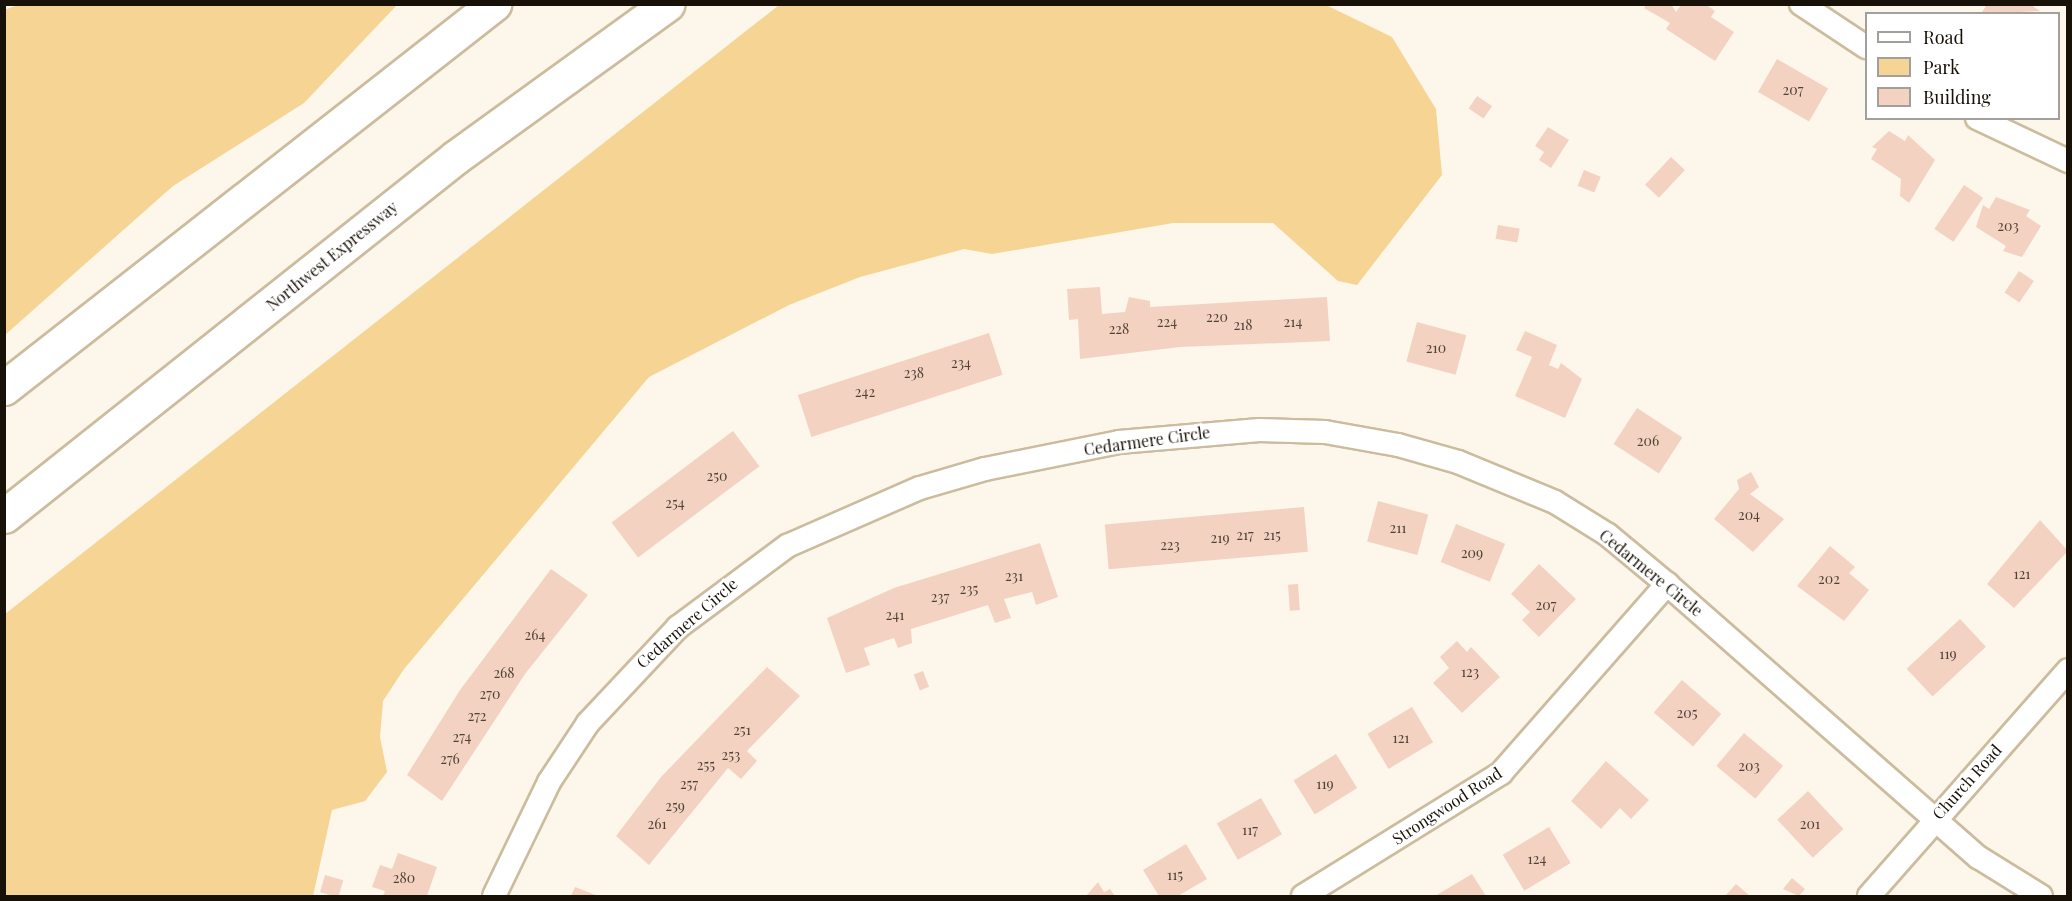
<!DOCTYPE html>
<html>
<head>
<meta charset="utf-8">
<style>
	body { margin:0 }
	#map { position:relative; width:2072px; height:901px; overflow:hidden; background:#fdf6ea; font-family:"Playfair Display",serif }
	div>[style] { position:absolute }
	.green>* { inset:0; background:#f6d493 }
	.building>* { inset:0; background:#f4d2c2; transform-origin:0 0 }
	.roads { filter:drop-shadow(2px 0 #ccbc9e) drop-shadow(-2px 0 #ccbc9e) drop-shadow(0 2px #ccbc9e) drop-shadow(0 -2px #ccbc9e) }
	.street>* { height:22px; margin:-11px; padding:0 11px; transform-origin:11px; border-radius:11px; background:#fff }
	.highway>* { height:33px; margin:-16.5px; padding:0 16.5px; transform-origin:16.5px; border-radius:16.5px; background:#fff }
	span { translate:-50% -50%; white-space:nowrap; text-align:center; line-height:1.15; -webkit-text-stroke:5px #fff; paint-order:stroke }
	.number-label { font-size:14px; color:#4e4136 }
	.number-label span { -webkit-text-stroke-width:0 }
	.street-label { font-size:16px; color:#171107 }
	.frame { position:absolute; inset:0; border:6px solid #171107; pointer-events:none }
	.legend { position:absolute; left:1865px; top:12px; width:195px; height:108px; box-sizing:border-box; background:#fff; border:2px solid #a2a09c; margin:0; padding:8px 10px; list-style:none; font-size:18px; color:#171107 }
	.legend li { display:flex; align-items:center; gap:12px; height:30px }
	.legend b { width:30px; border:2px solid #a2a09c }
</style>
</head>
<body>
<div id="map">
	<div class="green">
		<div style="clip-path:polygon(18px 5px,18px 4px,397px 5px,304px 103px,173px 186px,5px 335px,4px 10px)"></div>
		<div style="clip-path:polygon(779px 5px,1326px 5px,1392px 37px,1436px 109px,1442px 175px,1357px 285px,1338px 281px,1273px 223px,1173px 223px,992px 254px,964px 249px,860px 277px,789px 305px,649px 377px,404px 669px,383px 701px,380px 737px,387px 772px,365px 801px,332px 810px,313px 896px,5px 896px,5px 614px)"></div>
	</div>
	<div class="building">
		<div style="clip-path:polygon(1647px 4px,1671px 4px,1676px 12px,1681px 5px,1705px 4px,1715px 11px,1711px 17px,1734px 32px,1715px 61px,1666px 29px,1670px 23px,1644px 8px)"></div>
		<div style="clip-path:polygon(1987px 4px,2030px 4px,2040px 11px,1981px 14px)"></div>
		<div style="left:1777px;top:59px;width:59px;height:38px;rotate:30deg"></div>
		<div style="left:1477px;top:96px;width:18px;height:15px;rotate:34deg"></div>
		<div style="clip-path:polygon(1548px 127px,1569px 140px,1551px 168px,1539px 160px,1544px 152px,1535px 146px)"></div>
		<div style="clip-path:polygon(1889px 131px,1905px 141px,1908px 135px,1935px 160px,1909px 203px,1900px 196px,1901px 179px,1871px 159px,1877px 149px,1872px 147px)"></div>
		<div style="left:1671px;top:157px;width:19px;height:38px;rotate:43deg"></div>
		<div style="left:1584px;top:170px;width:18px;height:17px;rotate:22deg"></div>
		<div style="left:1964px;top:185px;width:23px;height:53px;rotate:34deg"></div>
		<div style="clip-path:polygon(1996px 197px,2030px 210px,2026px 216px,2041px 226px,2022px 257px,2003px 251px,2006px 246px,1976px 227px,1983px 205px,1989px 209px)"></div>
		<div style="left:1498px;top:225px;width:22px;height:14px;rotate:10deg"></div>
		<div style="left:2019px;top:271px;width:18px;height:26px;rotate:34deg"></div>
		<div style="clip-path:polygon(1100px 287px,1102px 314px,1125px 312px,1129px 297px,1150px 301px,1150px 307px,1327px 297px,1330px 341px,1180px 347px,1080px 359px,1078px 319px,1069px 320px,1067px 289px)"></div>
		<div style="left:1417px;top:322px;width:51px;height:41px;rotate:15deg"></div>
		<div style="clip-path:polygon(1525px 331px,1557px 345px,1549px 365px,1558px 369px,1561px 363px,1582px 379px,1565px 418px,1515px 396px,1532px 357px,1516px 350px)"></div>
		<div style="left:989px;top:333px;width:44px;height:201px;rotate:72deg"></div>
		<div style="left:1637px;top:408px;width:54px;height:43px;rotate:33deg"></div>
		<div style="left:733px;top:431px;width:44px;height:152px;rotate:53deg"></div>
		<div style="clip-path:polygon(1751px 472px,1759px 487px,1750px 494px,1784px 519px,1753px 552px,1714px 519px,1739px 489px,1737px 480px)"></div>
		<div style="left:1378px;top:501px;width:52px;height:42px;rotate:15deg"></div>
		<div style="left:1304px;top:507px;width:45px;height:200px;rotate:85deg"></div>
		<div style="clip-path:polygon(2040px 520px,2068px 551px,2014px 608px,1987px 584px)"></div>
		<div style="left:1456px;top:524px;width:53px;height:41px;rotate:22deg"></div>
		<div style="clip-path:polygon(1040px 543px,1058px 597px,1036px 605px,1032px 592px,1004px 599px,1011px 618px,995px 623px,988px 605px,911px 629px,912px 643px,898px 648px,894px 638px,864px 648px,870px 665px,846px 673px,827px 618px,894px 588px)"></div>
		<div style="clip-path:polygon(1830px 546px,1855px 567px,1849px 573px,1869px 590px,1844px 621px,1797px 586px)"></div>
		<div style="clip-path:polygon(1539px 564px,1576px 599px,1539px 637px,1522px 620px,1530px 612px,1511px 594px)"></div>
		<div style="clip-path:polygon(551px 569px,588px 595px,525px 674px,442px 801px,407px 775px,460px 690px)"></div>
		<div style="left:1298px;top:584px;width:26px;height:10px;rotate:86deg"></div>
		<div style="left:1960px;top:619px;width:38px;height:73px;rotate:47deg"></div>
		<div style="clip-path:polygon(1457px 641px,1467px 652px,1471px 647px,1500px 677px,1462px 713px,1433px 683px,1449px 668px,1440px 657px)"></div>
		<div style="clip-path:polygon(767px 667px,800px 696px,747px 751px,757px 761px,741px 779px,728px 768px,649px 865px,616px 836px,661px 777px)"></div>
		<div style="left:923px;top:671px;width:17px;height:10px;rotate:69deg"></div>
		<div style="left:1682px;top:680px;width:52px;height:43px;rotate:41deg"></div>
		<div style="left:1412px;top:707px;width:41px;height:52px;rotate:59deg"></div>
		<div style="left:1744px;top:733px;width:51px;height:43px;rotate:40deg"></div>
		<div style="left:1336px;top:754px;width:40px;height:50px;rotate:58deg"></div>
		<div style="clip-path:polygon(1606px 761px,1649px 800px,1631px 819px,1620px 808px,1601px 829px,1571px 801px)"></div>
		<div style="left:1808px;top:791px;width:52px;height:42px;rotate:47deg"></div>
		<div style="left:1261px;top:798px;width:42px;height:51px;rotate:60deg"></div>
		<div style="left:1549px;top:827px;width:42px;height:54px;rotate:59deg"></div>
		<div style="clip-path:polygon(1186px 844px,1207px 879px,1178px 896px,1159px 896px,1143px 870px)"></div>
		<div style="clip-path:polygon(398px 853px,437px 867px,427px 896px,383px 896px,385px 891px,372px 887px,380px 865px,392px 869px)"></div>
		<div style="clip-path:polygon(1472px 874px,1486px 896px,1435px 896px)"></div>
		<div style="left:325px;top:875px;width:19px;height:18px;rotate:16deg"></div>
		<div style="clip-path:polygon(1792px 878px,1805px 889px,1799px 896px,1783px 889px)"></div>
		<div style="clip-path:polygon(1098px 882px,1104px 892px,1110px 889px,1115px 896px,1086px 896px)"></div>
		<div style="clip-path:polygon(1736px 884px,1750px 896px,1725px 896px)"></div>
		<div style="clip-path:polygon(575px 887px,598px 896px,571px 896px)"></div>
	</div>
	<div class="roads">
		<div class="street">
			<div style="left:1801px;top:4px;width:78px;rotate:33.5deg"></div>
			<div style="left:1977px;top:118px;width:101px;rotate:25.3deg"></div>
			<div style="left:494px;top:896px;width:127px;rotate:-64.2deg"></div>
			<div style="left:549px;top:782px;width:71px;rotate:-56.5deg"></div>
			<div style="left:588px;top:723px;width:132px;rotate:-46.8deg"></div>
			<div style="left:678px;top:627px;width:136px;rotate:-36.6deg"></div>
			<div style="left:787px;top:546px;width:145px;rotate:-23.6deg"></div>
			<div style="left:920px;top:488px;width:68px;rotate:-16.3deg"></div>
			<div style="left:985px;top:469px;width:137px;rotate:-11.4deg"></div>
			<div style="left:1119px;top:442px;width:141px;rotate:-4.9deg"></div>
			<div style="left:1259px;top:430px;width:66px;rotate:1.7deg"></div>
			<div style="left:1325px;top:432px;width:74px;rotate:10.1deg"></div>
			<div style="left:1398px;top:445px;width:62px;rotate:15.8deg"></div>
			<div style="left:1458px;top:462px;width:105px;rotate:22.4deg"></div>
			<div style="left:1555px;top:502px;width:62px;rotate:31.9deg"></div>
			<div style="left:1608px;top:535px;width:77px;rotate:39.7deg"></div>
			<div style="left:1667px;top:584px;width:414px;rotate:41.3deg"></div>
			<div style="left:1978px;top:857px;width:74px;rotate:31.8deg"></div>
			<div style="left:1303px;top:896px;width:233px;rotate:-31.8deg"></div>
			<div style="left:1501px;top:773px;width:252px;rotate:-48.7deg"></div>
			<div style="left:1869px;top:896px;width:301px;rotate:-48.6deg"></div>
		</div>
		<div class="highway">
			<div style="left:4px;top:388px;width:623px;rotate:-38.08deg"></div>
			<div style="left:4px;top:516px;width:577px;rotate:-38.46deg"></div>
			<div style="left:456px;top:157px;width:261px;rotate:-35.9deg"></div>
		</div>
	</div>
	<div class="number-label">
		<span style="left:1793px;top:90px">207</span>
		<span style="left:2008px;top:226px">203</span>
		<span style="left:1217px;top:317px">220</span>
		<span style="left:1167px;top:322px">224</span>
		<span style="left:1293px;top:322px">214</span>
		<span style="left:1243px;top:325px">218</span>
		<span style="left:1119px;top:329px">228</span>
		<span style="left:1436px;top:348px">210</span>
		<span style="left:961px;top:363px">234</span>
		<span style="left:914px;top:373px">238</span>
		<span style="left:865px;top:392px">242</span>
		<span style="left:1648px;top:441px">206</span>
		<span style="left:717px;top:476px">250</span>
		<span style="left:675px;top:503px">254</span>
		<span style="left:1749px;top:515px">204</span>
		<span style="left:1398px;top:528px">211</span>
		<span style="left:1245px;top:535px">217</span>
		<span style="left:1272px;top:535px">215</span>
		<span style="left:1220px;top:538px">219</span>
		<span style="left:1170px;top:545px">223</span>
		<span style="left:1472px;top:553px">209</span>
		<span style="left:2022px;top:574px">121</span>
		<span style="left:1014px;top:576px">231</span>
		<span style="left:1829px;top:579px">202</span>
		<span style="left:969px;top:589px">235</span>
		<span style="left:940px;top:597px">237</span>
		<span style="left:1546px;top:605px">207</span>
		<span style="left:895px;top:615px">241</span>
		<span style="left:535px;top:635px">264</span>
		<span style="left:1948px;top:654px">119</span>
		<span style="left:1470px;top:672px">123</span>
		<span style="left:504px;top:673px">268</span>
		<span style="left:490px;top:694px">270</span>
		<span style="left:1687px;top:713px">205</span>
		<span style="left:477px;top:716px">272</span>
		<span style="left:742px;top:730px">251</span>
		<span style="left:462px;top:737px">274</span>
		<span style="left:1401px;top:738px">121</span>
		<span style="left:731px;top:755px">253</span>
		<span style="left:450px;top:759px">276</span>
		<span style="left:706px;top:765px">255</span>
		<span style="left:1749px;top:766px">203</span>
		<span style="left:689px;top:784px">257</span>
		<span style="left:1325px;top:784px">119</span>
		<span style="left:675px;top:806px">259</span>
		<span style="left:657px;top:824px">261</span>
		<span style="left:1810px;top:824px">201</span>
		<span style="left:1250px;top:830px">117</span>
		<span style="left:1537px;top:859px">124</span>
		<span style="left:1175px;top:875px">115</span>
		<span style="left:404px;top:878px">280</span>
	</div>
	<div class="street-label">
		<span style="left:332px;top:256px;rotate:-39deg">Northwest Expressway</span>
		<span style="left:1147px;top:441px;rotate:-8deg">Cedarmere Circle</span>
		<span style="left:1651px;top:573px;rotate:39deg">Cedarmere Circle</span>
		<span style="left:687px;top:623px;rotate:-41deg">Cedarmere Circle</span>
		<span style="left:1967px;top:782px;rotate:-48deg">Church Road</span>
		<span style="left:1447px;top:806px;rotate:-33deg">Strongwood Road</span>
	</div>
	<div class="frame"></div>
	<ul class="legend">
	<li><b style="height:8px;background:#fff"></b>Road</li>
	<li><b style="height:16px;background:#f6d493"></b>Park</li>
	<li><b style="height:16px;background:#f4d2c2"></b>Building</li>
	</ul>
</div>
</body>
</html>
